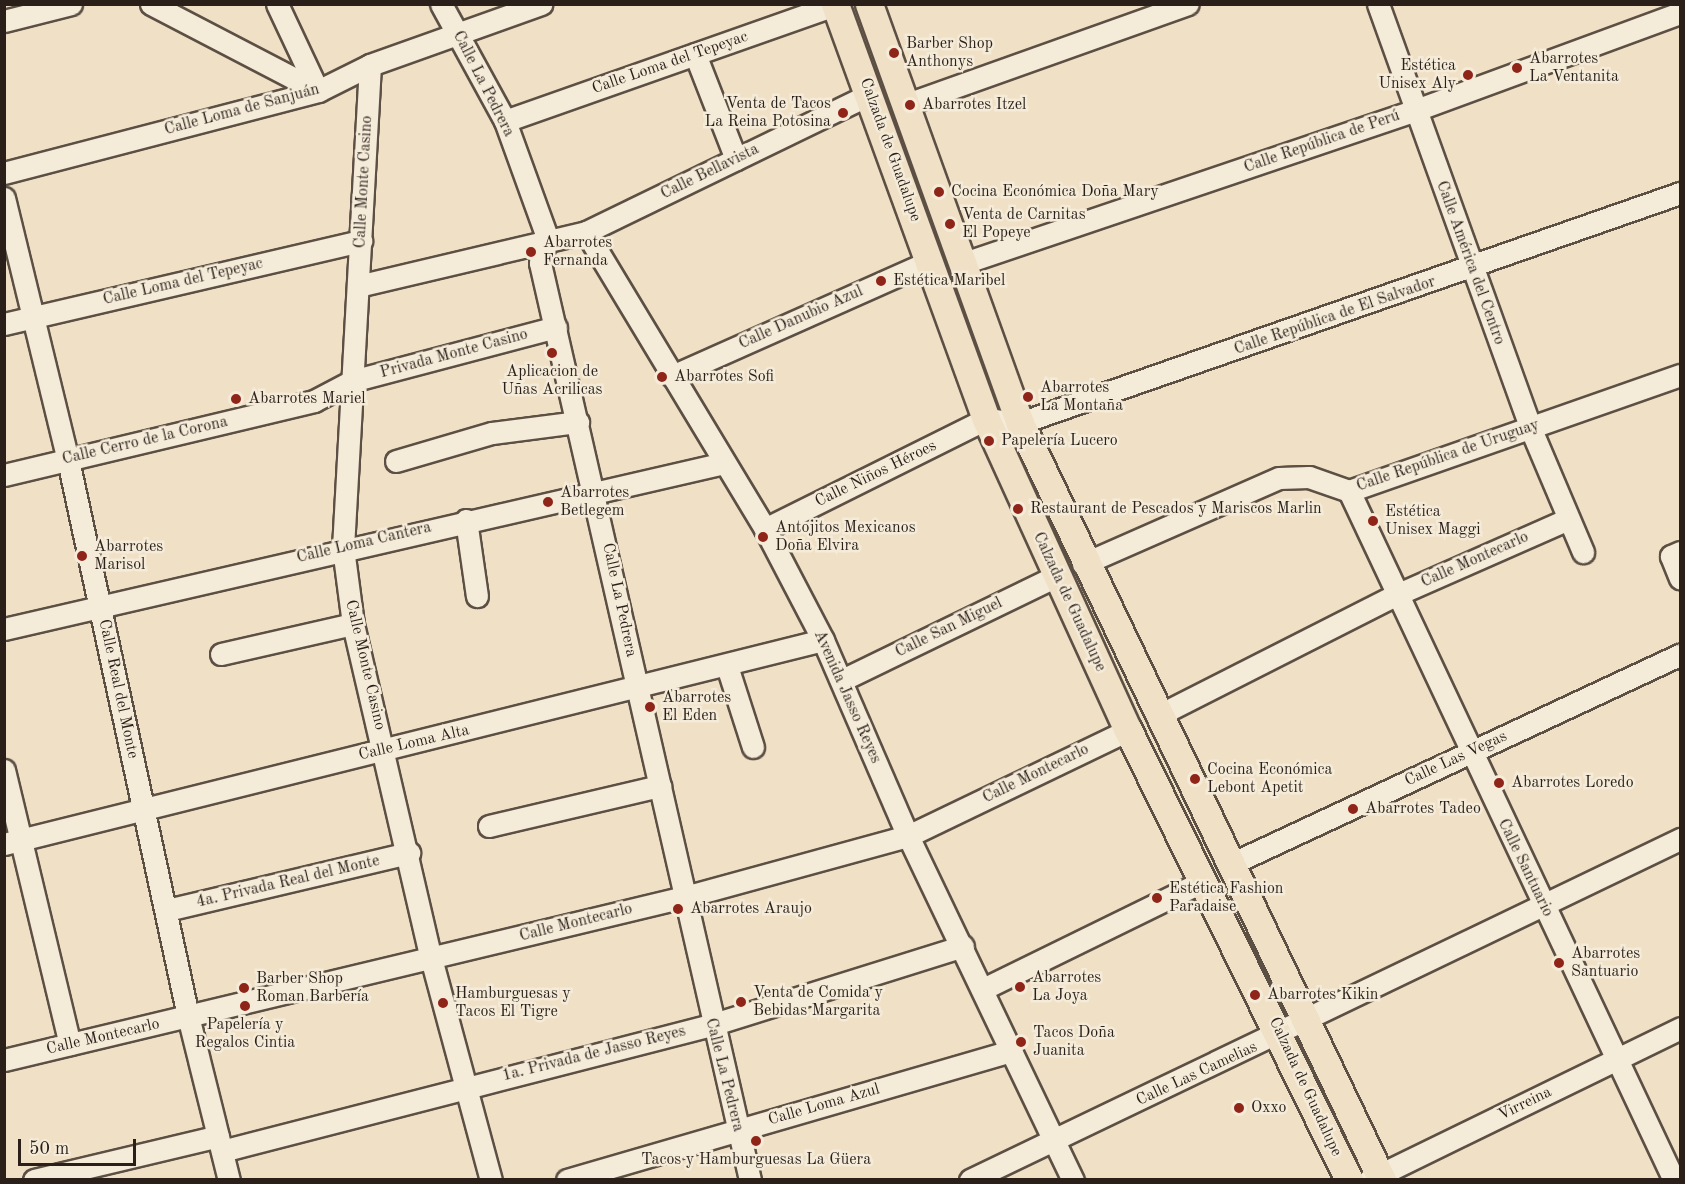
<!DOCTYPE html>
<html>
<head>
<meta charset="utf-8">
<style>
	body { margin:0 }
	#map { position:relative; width:1685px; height:1184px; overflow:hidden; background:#f0e0c5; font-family:"Old Standard TT",serif }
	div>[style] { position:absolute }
	.roads { filter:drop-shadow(2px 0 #5c4f44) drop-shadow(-2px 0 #5c4f44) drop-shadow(0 2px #5c4f44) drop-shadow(0 -2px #5c4f44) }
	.minor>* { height:21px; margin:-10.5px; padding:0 10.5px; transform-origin:10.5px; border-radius:10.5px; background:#f5ebd9 }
	.major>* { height:27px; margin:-13.5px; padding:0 13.5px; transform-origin:13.5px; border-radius:13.5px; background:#f0e0c5 }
	.dots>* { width:16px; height:16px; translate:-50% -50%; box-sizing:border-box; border:3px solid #f5ebd9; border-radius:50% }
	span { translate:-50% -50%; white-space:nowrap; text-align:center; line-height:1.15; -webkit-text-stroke:5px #f5ebd9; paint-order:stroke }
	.poi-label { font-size:16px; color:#2a1f19 }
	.left { translate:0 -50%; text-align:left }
	.right { translate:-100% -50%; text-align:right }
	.street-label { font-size:16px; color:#2a1f19 }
	.frame { position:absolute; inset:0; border:6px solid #2a1f19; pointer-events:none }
	.scale { position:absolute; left:18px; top:1139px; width:118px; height:27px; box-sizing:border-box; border:3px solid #2a1f19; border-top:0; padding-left:8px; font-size:18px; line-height:21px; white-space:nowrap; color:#2a1f19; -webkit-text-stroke:4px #f5ebd9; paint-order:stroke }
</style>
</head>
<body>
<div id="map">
	<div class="roads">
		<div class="minor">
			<div style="left:151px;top:4px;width:188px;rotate:27.5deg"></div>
			<div style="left:277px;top:4px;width:96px;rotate:64.8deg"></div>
			<div style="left:441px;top:4px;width:133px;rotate:61.3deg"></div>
			<div style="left:505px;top:121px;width:123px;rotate:70.1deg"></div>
			<div style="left:547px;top:237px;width:27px;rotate:105deg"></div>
			<div style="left:540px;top:263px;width:941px;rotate:77.1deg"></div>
			<div style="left:1378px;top:4px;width:449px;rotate:70.2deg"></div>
			<div style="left:1530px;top:427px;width:136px;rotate:67deg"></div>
			<div style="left:4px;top:21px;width:69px;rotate:-14.2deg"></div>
			<div style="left:695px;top:54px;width:113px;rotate:68.7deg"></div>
			<div style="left:370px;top:65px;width:484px;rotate:93.2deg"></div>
			<div style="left:343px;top:548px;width:77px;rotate:82.5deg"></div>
			<div style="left:353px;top:624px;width:343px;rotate:76.9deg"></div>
			<div style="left:431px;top:958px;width:230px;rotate:74.9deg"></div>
			<div style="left:904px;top:105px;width:301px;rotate:-19.6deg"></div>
			<div style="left:505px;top:121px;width:350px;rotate:-19.4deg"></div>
			<div style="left:4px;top:173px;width:325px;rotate:-14.6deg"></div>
			<div style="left:318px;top:91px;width:58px;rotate:-26.6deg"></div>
			<div style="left:370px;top:65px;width:182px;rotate:-19.6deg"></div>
			<div style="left:4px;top:198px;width:270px;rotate:76.3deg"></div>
			<div style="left:68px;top:460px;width:569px;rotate:77.82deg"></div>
			<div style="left:188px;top:1016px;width:169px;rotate:76deg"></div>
			<div style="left:586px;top:232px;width:347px;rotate:58.9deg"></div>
			<div style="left:765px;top:529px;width:125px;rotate:62.4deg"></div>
			<div style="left:823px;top:640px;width:214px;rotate:66.6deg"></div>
			<div style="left:908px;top:836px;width:382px;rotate:64.4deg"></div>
			<div style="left:961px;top:264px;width:480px;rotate:-18.7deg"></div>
			<div style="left:1416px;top:110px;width:281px;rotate:-20.2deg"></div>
			<div style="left:358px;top:286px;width:234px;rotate:-13.3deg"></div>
			<div style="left:586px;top:232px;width:316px;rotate:-25.9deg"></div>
			<div style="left:4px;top:324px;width:367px;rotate:-13.1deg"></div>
			<div style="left:672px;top:376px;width:282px;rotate:-24deg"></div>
			<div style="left:396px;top:461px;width:100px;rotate:-16.3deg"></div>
			<div style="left:492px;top:433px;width:87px;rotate:-7.3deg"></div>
			<div style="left:4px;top:475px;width:319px;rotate:-13.4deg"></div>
			<div style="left:314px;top:401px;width:43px;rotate:-27.8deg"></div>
			<div style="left:352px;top:381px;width:211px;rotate:-14.8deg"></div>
			<div style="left:1349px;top:491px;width:762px;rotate:64.75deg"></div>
			<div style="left:466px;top:520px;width:77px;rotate:81.8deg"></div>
			<div style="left:765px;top:529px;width:247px;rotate:-26.5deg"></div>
			<div style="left:986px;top:419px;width:34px;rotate:7deg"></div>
			<div style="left:1020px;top:423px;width:699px;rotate:-19.21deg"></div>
			<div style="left:1680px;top:552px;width:10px;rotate:156deg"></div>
			<div style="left:1671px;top:556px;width:24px;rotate:68deg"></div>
			<div style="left:1083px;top:564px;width:214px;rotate:-23.7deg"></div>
			<div style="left:1279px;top:478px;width:30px;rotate:-2deg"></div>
			<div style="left:1309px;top:477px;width:42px;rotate:19.3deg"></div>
			<div style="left:1349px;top:491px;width:351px;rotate:-19.3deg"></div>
			<div style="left:4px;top:629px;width:739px;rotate:-12.98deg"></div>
			<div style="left:221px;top:654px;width:135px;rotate:-12.8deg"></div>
			<div style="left:727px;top:666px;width:85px;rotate:72.2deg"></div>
			<div style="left:842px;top:680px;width:238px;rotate:-25.9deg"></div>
			<div style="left:1157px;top:716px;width:268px;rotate:-26.9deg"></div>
			<div style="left:1396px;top:595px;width:188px;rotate:-23.8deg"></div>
			<div style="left:4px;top:770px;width:282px;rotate:76.5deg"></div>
			<div style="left:489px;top:826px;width:176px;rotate:-13.2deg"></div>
			<div style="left:4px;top:844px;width:844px;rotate:-13.99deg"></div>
			<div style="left:1231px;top:864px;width:495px;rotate:-25deg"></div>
			<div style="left:167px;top:910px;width:249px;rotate:-13.3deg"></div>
			<div style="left:983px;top:989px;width:245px;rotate:-26.1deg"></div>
			<div style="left:4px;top:1060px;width:703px;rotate:-13.48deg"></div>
			<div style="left:688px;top:896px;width:228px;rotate:-15.3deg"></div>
			<div style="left:908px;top:836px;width:244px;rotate:-25.7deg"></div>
			<div style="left:222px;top:1151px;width:505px;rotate:-14.45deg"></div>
			<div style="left:711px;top:1025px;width:264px;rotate:-17.4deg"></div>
			<div style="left:34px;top:1180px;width:189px;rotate:-13.4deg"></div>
			<div style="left:567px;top:1180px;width:463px;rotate:-16.2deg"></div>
			<div style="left:970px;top:1180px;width:788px;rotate:-25.65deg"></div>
			<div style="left:1369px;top:1180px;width:346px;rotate:-26deg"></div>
		</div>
		<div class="major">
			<div style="left:835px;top:4px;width:442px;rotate:70deg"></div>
			<div style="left:986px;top:419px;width:342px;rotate:65.5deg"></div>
			<div style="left:1128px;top:730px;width:501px;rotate:63.84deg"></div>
			<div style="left:869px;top:4px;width:445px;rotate:70.2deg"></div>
			<div style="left:1020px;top:423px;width:839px;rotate:64.44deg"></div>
		</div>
	</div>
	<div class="dots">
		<div style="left:894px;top:53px;background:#8f2418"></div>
		<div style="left:1517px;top:68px;background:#8f2418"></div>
		<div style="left:1468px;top:75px;background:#8f2418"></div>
		<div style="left:910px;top:105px;background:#8f2418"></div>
		<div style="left:843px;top:113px;background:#8f2418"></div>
		<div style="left:939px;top:192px;background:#8f2418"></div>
		<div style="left:950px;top:224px;background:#8f2418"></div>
		<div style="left:531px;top:252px;background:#8f2418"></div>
		<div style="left:881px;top:281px;background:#8f2418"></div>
		<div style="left:552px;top:353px;background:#8f2418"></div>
		<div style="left:662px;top:377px;background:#8f2418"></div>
		<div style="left:1028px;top:397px;background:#8f2418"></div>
		<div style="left:236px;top:399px;background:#8f2418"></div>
		<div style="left:989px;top:441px;background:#8f2418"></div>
		<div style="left:548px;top:502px;background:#8f2418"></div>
		<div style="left:1018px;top:509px;background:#8f2418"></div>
		<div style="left:1373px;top:521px;background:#8f2418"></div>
		<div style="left:763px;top:537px;background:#8f2418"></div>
		<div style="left:82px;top:556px;background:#8f2418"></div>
		<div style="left:650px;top:707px;background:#8f2418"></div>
		<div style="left:1195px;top:779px;background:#8f2418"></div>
		<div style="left:1499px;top:783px;background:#8f2418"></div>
		<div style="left:1353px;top:809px;background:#8f2418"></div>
		<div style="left:1157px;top:898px;background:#8f2418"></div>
		<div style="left:678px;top:909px;background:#8f2418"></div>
		<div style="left:1559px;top:963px;background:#8f2418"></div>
		<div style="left:1020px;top:987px;background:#8f2418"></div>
		<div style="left:244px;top:988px;background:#8f2418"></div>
		<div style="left:1255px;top:995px;background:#8f2418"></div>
		<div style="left:741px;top:1002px;background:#8f2418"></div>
		<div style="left:443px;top:1003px;background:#8f2418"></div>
		<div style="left:245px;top:1006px;background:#8f2418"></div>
		<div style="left:1021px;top:1042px;background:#8f2418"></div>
		<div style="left:1239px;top:1108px;background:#8f2418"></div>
		<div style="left:756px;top:1141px;background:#8f2418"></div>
	</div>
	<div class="poi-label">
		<span class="left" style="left:906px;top:53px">Barber Shop<br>Anthonys</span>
		<span class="left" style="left:1529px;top:68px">Abarrotes<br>La Ventanita</span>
		<span class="right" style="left:1456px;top:75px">Estética<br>Unisex Aly</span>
		<span class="right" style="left:831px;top:113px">Venta de Tacos<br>La Reina Potosina</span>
		<span class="left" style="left:922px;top:105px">Abarrotes Itzel</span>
		<span class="left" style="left:951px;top:192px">Cocina Económica Doña Mary</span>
		<span class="left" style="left:962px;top:224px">Venta de Carnitas<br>El Popeye</span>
		<span class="left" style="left:543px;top:252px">Abarrotes<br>Fernanda</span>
		<span class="left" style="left:893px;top:281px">Estética Maribel</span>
		<span style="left:552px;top:381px">Aplicacion de<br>Uñas Acrilicas</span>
		<span class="left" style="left:674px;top:377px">Abarrotes Sofi</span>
		<span class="left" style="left:1040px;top:397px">Abarrotes<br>La Montaña</span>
		<span class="left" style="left:248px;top:399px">Abarrotes Mariel</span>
		<span class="left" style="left:1001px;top:441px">Papelería Lucero</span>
		<span class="left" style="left:560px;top:502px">Abarrotes<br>Betlegem</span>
		<span class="left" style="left:1030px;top:509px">Restaurant de Pescados y Mariscos Marlin</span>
		<span class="left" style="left:1385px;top:521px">Estética<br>Unisex Maggi</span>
		<span class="left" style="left:775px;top:537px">Antojitos Mexicanos<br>Doña Elvira</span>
		<span class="left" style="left:94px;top:556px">Abarrotes<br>Marisol</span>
		<span class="left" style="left:662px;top:707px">Abarrotes<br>El Eden</span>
		<span class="left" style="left:1207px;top:779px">Cocina Económica<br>Lebont Apetit</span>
		<span class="left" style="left:1511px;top:783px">Abarrotes Loredo</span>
		<span class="left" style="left:1365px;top:809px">Abarrotes Tadeo</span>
		<span class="left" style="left:1169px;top:898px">Estética Fashion<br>Paradaise</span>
		<span class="left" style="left:690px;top:909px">Abarrotes Araujo</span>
		<span class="left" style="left:1571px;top:963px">Abarrotes<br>Santuario</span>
		<span class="left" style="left:1032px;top:987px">Abarrotes<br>La Joya</span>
		<span class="left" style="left:256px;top:988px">Barber Shop<br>Roman Barbería</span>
		<span class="left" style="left:753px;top:1002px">Venta de Comida y<br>Bebidas Margarita</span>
		<span class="left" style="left:455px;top:1003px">Hamburguesas y<br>Tacos El Tigre</span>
		<span class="left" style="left:1267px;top:995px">Abarrotes Kikin</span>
		<span style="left:245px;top:1034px">Papelería y<br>Regalos Cintia</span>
		<span class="left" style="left:1033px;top:1042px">Tacos Doña<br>Juanita</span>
		<span class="left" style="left:1251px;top:1108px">Oxxo</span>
		<span style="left:756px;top:1160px">Tacos y Hamburguesas La Güera</span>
	</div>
	<div class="street-label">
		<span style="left:670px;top:63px;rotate:-19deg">Calle Loma del Tepeyac</span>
		<span style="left:483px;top:84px;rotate:63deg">Calle La Pedrera</span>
		<span style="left:242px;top:110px;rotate:-15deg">Calle Loma de Sanjuán</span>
		<span style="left:1322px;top:142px;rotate:-19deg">Calle República de Perú</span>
		<span style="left:890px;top:150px;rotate:70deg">Calzada de Guadalupe</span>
		<span style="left:710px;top:172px;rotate:-26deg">Calle Bellavista</span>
		<span style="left:364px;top:182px;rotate:-87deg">Calle Monte Casino</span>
		<span style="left:1470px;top:263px;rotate:70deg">Calle América del Centro</span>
		<span style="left:183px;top:282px;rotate:-13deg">Calle Loma del Tepeyac</span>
		<span style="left:1335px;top:316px;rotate:-19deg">Calle República de El Salvador</span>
		<span style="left:801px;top:318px;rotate:-24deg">Calle Danubio Azul</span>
		<span style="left:454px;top:354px;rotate:-15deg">Privada Monte Casino</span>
		<span style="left:145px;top:441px;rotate:-13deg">Calle Cerro de la Corona</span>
		<span style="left:1448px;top:456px;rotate:-19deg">Calle República de Uruguay</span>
		<span style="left:876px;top:474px;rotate:-26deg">Calle Niños Héroes</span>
		<span style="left:364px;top:543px;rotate:-13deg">Calle Loma Cantera</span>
		<span style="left:1475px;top:560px;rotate:-24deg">Calle Montecarlo</span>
		<span style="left:619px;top:600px;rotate:78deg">Calle La Pedrera</span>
		<span style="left:1069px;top:602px;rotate:65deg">Calzada de Guadalupe</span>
		<span style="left:949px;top:628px;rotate:-26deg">Calle San Miguel</span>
		<span style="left:365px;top:665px;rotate:77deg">Calle Monte Casino</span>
		<span style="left:118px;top:689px;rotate:78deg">Calle Real del Monte</span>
		<span style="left:847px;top:697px;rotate:66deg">Avenida Jasso Reyes</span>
		<span style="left:414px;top:743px;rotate:-13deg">Calle Loma Alta</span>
		<span style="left:1456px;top:759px;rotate:-25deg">Calle Las Vegas</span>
		<span style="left:1036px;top:774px;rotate:-26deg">Calle Montecarlo</span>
		<span style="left:1525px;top:868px;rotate:64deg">Calle Santuario</span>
		<span style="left:288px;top:882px;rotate:-13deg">4a. Privada Real del Monte</span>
		<span style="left:576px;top:923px;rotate:-14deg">Calle Montecarlo</span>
		<span style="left:103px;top:1037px;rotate:-13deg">Calle Montecarlo</span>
		<span style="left:594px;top:1054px;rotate:-14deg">1a. Privada de Jasso Reyes</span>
		<span style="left:1197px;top:1074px;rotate:-25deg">Calle Las Camelias</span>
		<span style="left:724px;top:1075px;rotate:76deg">Calle La Pedrera</span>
		<span style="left:1305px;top:1087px;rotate:65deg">Calzada de Guadalupe</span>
		<span style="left:1525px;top:1104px;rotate:-26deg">Virreina</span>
		<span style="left:824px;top:1105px;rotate:-16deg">Calle Loma Azul</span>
	</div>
	<div class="frame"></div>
	<div class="scale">50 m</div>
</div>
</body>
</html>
